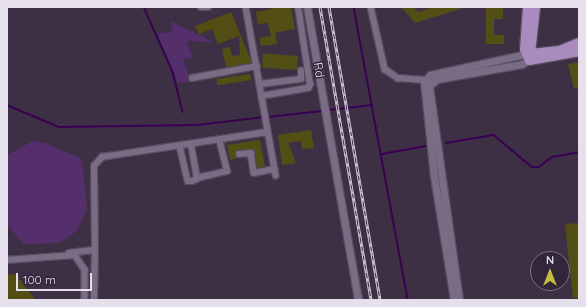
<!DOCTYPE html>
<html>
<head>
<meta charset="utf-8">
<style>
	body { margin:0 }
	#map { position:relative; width:586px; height:307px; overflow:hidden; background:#3d3045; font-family:Quicksand,sans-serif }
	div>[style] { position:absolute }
	.green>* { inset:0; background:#552e6c }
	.stream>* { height:1.5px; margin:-0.75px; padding:0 0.75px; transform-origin:0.75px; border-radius:0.75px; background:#380151 }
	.building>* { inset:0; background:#534f14; transform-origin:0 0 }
	.roads { filter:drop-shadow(1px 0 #564c5d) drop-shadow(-1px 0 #564c5d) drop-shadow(0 1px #564c5d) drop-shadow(0 -1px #564c5d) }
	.minor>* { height:5.5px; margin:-2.75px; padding:0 2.75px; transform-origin:2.75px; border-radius:2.75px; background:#7a6c84 }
	.tertiary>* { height:7px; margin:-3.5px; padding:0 3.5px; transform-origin:3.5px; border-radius:3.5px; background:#7a6c84 }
	.primary>* { height:9px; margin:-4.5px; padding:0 4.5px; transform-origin:4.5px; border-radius:4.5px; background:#a98bbe }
	.rail>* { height:3px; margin-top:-1.5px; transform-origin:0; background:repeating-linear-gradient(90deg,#32263b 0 4.5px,#d1cad8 0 9px); box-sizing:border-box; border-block:1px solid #d1cad8 }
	span { translate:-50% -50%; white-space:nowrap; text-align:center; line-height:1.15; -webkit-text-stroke:3px #32263b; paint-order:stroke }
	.street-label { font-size:12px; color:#e6dfec }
	.frame { position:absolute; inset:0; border:8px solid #e6dfec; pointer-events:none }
	.north { position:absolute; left:530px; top:251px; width:40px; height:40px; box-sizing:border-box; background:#32263b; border:1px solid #7a7082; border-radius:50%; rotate:0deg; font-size:11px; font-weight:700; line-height:16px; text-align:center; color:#e6dfec }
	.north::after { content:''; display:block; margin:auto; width:14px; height:18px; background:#c5bc3d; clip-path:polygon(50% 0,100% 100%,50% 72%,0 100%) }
	.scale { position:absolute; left:16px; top:273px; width:76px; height:18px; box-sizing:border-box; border:2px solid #e6dfec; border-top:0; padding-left:5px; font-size:12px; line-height:14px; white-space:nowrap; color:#e6dfec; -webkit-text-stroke:3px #32263b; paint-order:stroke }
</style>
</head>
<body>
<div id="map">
	<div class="green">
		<div style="clip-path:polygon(171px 21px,213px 42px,187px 41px,193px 59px,183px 58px,191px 82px,178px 83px,158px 34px,173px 31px)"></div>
		<div style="clip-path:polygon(33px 141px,48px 144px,82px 159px,87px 209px,77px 231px,59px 243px,24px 244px,8px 226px,7px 155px)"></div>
	</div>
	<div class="stream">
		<div style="left:144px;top:7px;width:71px;rotate:66deg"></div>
		<div style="left:173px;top:72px;width:41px;rotate:76deg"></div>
		<div style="left:354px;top:7px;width:100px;rotate:79.6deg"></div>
		<div style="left:7px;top:105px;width:56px;rotate:22.9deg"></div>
		<div style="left:59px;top:127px;width:138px;rotate:-0.8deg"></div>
		<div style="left:197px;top:125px;width:67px;rotate:-6.8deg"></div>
		<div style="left:328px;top:110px;width:44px;rotate:-6.5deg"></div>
		<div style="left:372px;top:105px;width:198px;rotate:79.5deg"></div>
		<div style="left:268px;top:117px;width:54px;rotate:-6.3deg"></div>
		<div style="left:446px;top:143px;width:49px;rotate:-9.5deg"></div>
		<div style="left:494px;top:135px;width:50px;rotate:40.1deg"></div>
		<div style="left:532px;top:167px;width:7px"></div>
		<div style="left:539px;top:167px;width:16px;rotate:-38deg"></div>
		<div style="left:552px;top:157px;width:27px;rotate:-10deg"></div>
		<div style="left:382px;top:154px;width:46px;rotate:-10.1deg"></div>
	</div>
	<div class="building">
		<div style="clip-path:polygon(279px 7px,291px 7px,295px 29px,275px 33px,277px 44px,261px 46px,259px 38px,271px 36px,268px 23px,258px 24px,256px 12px)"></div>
		<div style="clip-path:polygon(401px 7px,413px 7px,418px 12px,434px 7px,463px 8px,415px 23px)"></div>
		<div style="clip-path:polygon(486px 8px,503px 8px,503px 19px,494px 19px,494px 35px,504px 35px,504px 44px,486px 44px)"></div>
		<div style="clip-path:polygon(231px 12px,252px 63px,226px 67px,222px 49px,230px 47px,232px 56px,240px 55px,239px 36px,218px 44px,212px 29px,199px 34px,195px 26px)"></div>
		<div style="left:298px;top:56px;width:14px;height:35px;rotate:94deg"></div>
		<div style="clip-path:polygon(579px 62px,579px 88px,574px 89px,568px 64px)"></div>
		<div style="left:250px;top:74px;width:6px;height:34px;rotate:81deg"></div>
		<div style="clip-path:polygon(311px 130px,314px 148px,302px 149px,301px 141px,288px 143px,296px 163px,282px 165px,278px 135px)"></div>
		<div style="clip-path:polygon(260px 140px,265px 167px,258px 168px,252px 149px,237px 150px,237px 158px,230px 160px,227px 145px)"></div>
		<div style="clip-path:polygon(579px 223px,579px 298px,573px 298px,565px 224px)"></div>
		<div style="clip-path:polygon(15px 274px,31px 294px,35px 300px,8px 300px,7px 275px)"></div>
	</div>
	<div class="roads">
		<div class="minor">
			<div style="left:201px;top:7px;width:7px"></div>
			<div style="left:246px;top:7px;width:171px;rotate:79.9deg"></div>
			<div style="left:371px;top:7px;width:64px;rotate:77.3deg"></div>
			<div style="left:385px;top:69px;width:16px;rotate:35deg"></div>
			<div style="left:398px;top:78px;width:31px;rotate:4deg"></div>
			<div style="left:192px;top:78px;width:66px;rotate:-10.5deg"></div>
			<div style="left:260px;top:84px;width:41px;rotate:-7deg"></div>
			<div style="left:301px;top:79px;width:8px;rotate:-90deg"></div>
			<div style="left:261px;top:96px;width:48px;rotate:-9.7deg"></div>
			<div style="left:308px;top:88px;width:4px;rotate:-56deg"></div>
			<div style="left:310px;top:85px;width:79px;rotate:-98.7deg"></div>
			<div style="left:180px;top:146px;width:36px;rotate:77deg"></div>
			<div style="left:188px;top:181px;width:4px"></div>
			<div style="left:192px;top:181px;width:5px;rotate:-22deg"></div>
			<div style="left:197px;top:179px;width:35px;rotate:-100deg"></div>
			<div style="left:239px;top:154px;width:12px;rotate:-5deg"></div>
			<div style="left:251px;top:153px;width:20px;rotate:81deg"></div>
			<div style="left:254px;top:173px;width:21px;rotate:-11deg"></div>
			<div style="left:197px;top:178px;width:31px;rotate:-13deg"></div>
			<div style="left:227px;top:171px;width:32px;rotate:-104deg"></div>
			<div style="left:69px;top:253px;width:26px;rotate:-7deg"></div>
			<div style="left:95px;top:250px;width:84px;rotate:-90.7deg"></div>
			<div style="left:94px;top:166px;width:12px;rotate:-48deg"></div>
			<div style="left:102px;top:157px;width:167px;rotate:-8.6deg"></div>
			<div style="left:7px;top:260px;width:68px;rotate:-4.2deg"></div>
			<div style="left:75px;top:255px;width:18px;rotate:56deg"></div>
			<div style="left:85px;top:270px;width:30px;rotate:90deg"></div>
			<div style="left:94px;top:300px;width:50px;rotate:-88.9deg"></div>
		</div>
		<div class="tertiary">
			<div style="left:307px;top:7px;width:297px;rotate:80.1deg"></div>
			<div style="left:454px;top:300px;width:125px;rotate:-99.2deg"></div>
			<div style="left:434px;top:177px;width:96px;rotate:-96deg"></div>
			<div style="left:424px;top:82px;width:9px;rotate:-49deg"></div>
			<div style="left:430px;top:75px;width:102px;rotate:-12.4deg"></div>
			<div style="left:530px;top:53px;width:7px;rotate:98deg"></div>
			<div style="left:529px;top:60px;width:8px;rotate:150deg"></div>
			<div style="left:522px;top:64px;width:86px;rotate:170deg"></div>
			<div style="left:437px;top:79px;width:11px;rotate:139deg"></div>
			<div style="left:429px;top:86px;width:216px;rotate:82deg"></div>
		</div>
		<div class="primary">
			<div style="left:527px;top:7px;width:42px;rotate:94.1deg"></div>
			<div style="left:524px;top:49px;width:12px;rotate:66deg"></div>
			<div style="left:529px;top:60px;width:51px;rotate:-10.2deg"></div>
			<div style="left:535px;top:7px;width:46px;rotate:96.2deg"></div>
			<div style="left:530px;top:53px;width:29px;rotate:-6deg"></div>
			<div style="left:559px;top:50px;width:22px;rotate:-22deg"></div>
		</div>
	</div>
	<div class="rail">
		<div style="left:320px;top:7px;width:297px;rotate:80.1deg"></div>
		<div style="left:329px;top:7px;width:297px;rotate:80.1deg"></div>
	</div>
	<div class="street-label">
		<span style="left:319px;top:70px;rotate:81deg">Rd</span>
	</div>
	<div class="frame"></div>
	<div class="north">N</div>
	<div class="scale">100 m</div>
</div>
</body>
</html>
